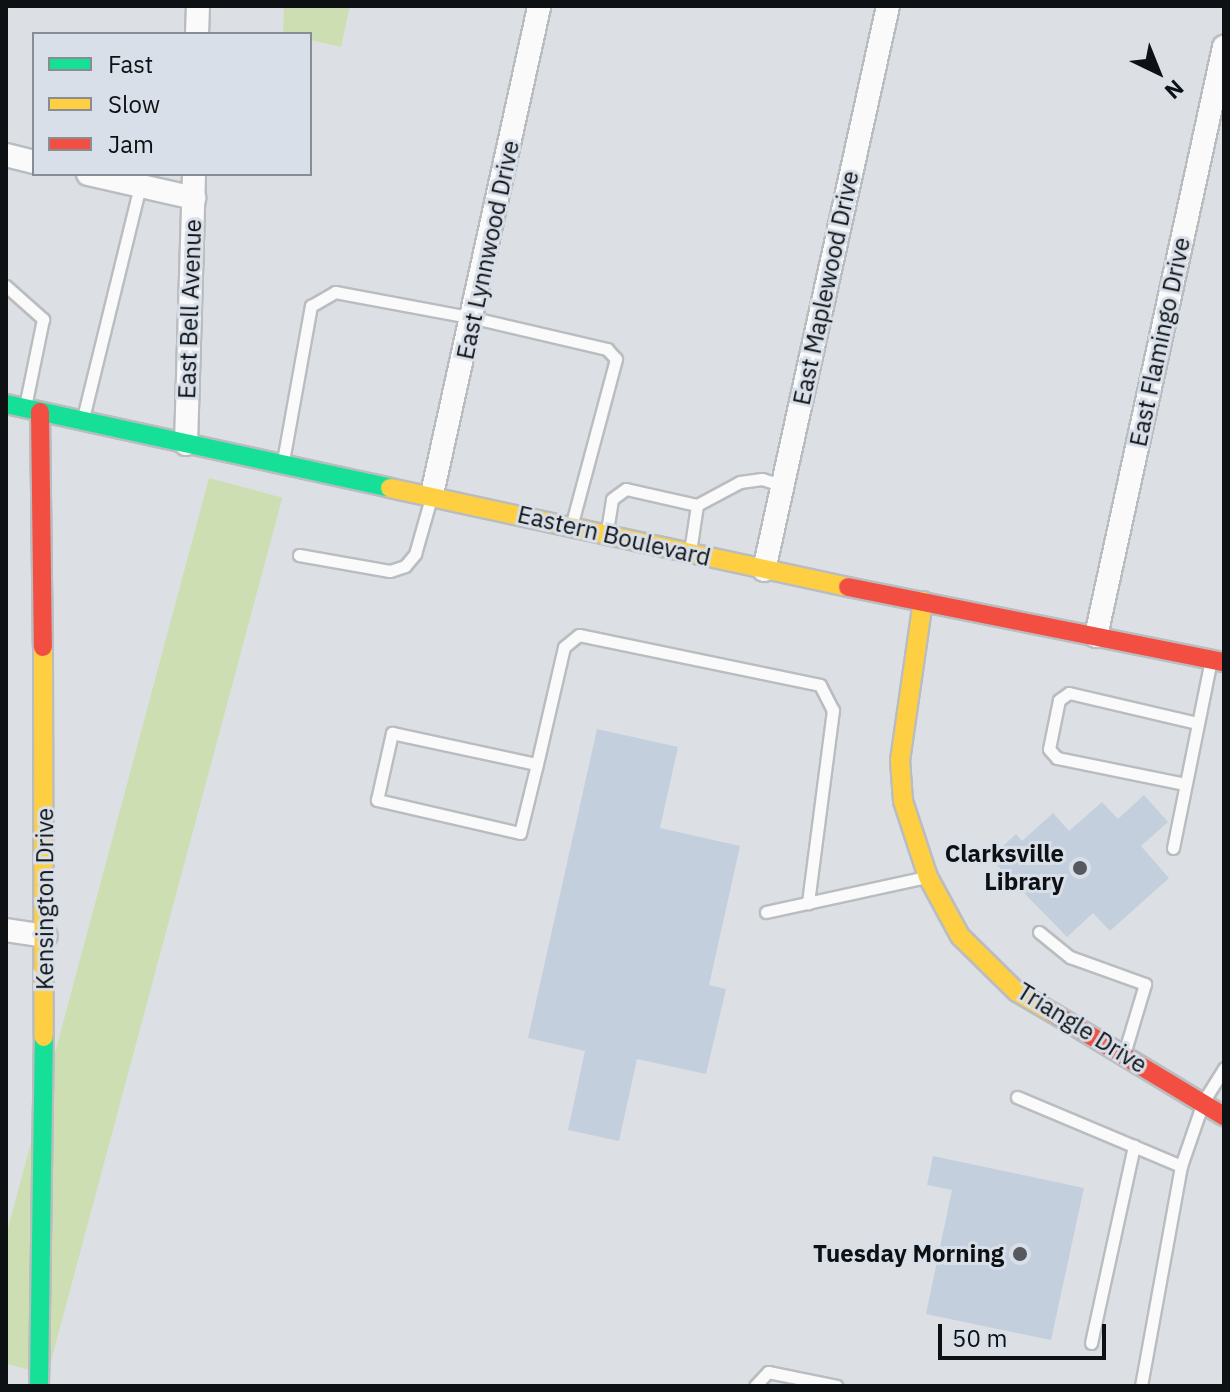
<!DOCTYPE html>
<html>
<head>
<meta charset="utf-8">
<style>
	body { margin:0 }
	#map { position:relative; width:1230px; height:1392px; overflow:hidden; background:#dce0e4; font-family:"IBM Plex Sans",sans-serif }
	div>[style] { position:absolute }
	.green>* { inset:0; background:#cddeb3; transform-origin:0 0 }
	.building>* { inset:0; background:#c3cfdc }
	.roads { filter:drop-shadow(2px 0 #babdc0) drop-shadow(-2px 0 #babdc0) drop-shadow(0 2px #babdc0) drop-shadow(0 -2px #babdc0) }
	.lane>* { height:11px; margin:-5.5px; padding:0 5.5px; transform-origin:5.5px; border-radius:5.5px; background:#fafafb }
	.street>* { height:22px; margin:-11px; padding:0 11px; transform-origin:11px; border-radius:11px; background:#fafafb }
	.fast>* { height:18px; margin:-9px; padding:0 9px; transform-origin:9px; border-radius:9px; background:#16e098 }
	.slow>* { height:18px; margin:-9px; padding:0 9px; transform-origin:9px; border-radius:9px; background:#ffcf43 }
	.jam>* { height:18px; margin:-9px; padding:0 9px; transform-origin:9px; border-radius:9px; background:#f24e42 }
	.dots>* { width:22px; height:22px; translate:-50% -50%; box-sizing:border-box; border:4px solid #d8dfe8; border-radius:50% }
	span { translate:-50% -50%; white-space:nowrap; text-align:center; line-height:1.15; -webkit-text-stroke:6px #d8dfe8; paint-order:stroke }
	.street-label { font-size:24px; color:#0e1114 }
	.poi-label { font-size:24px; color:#0e1114; font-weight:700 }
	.right { translate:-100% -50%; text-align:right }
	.frame { position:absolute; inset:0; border:8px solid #0e1114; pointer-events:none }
	.legend { position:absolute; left:32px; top:32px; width:280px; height:144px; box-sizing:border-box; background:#d8dfe8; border:2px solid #878d93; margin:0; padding:10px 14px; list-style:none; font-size:24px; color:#0e1114 }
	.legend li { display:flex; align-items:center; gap:16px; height:40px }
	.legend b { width:40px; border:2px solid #878d93 }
	.north { position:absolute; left:1118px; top:32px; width:80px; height:80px; -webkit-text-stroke:6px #d8dfe8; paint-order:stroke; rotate:137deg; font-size:22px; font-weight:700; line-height:32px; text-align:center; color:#0e1114 }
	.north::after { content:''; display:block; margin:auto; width:28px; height:36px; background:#0e1114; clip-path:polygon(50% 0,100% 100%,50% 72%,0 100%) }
	.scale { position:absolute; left:938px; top:1324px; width:168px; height:36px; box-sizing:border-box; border:4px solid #0e1114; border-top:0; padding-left:10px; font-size:24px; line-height:28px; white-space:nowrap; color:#0e1114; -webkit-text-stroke:6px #d8dfe8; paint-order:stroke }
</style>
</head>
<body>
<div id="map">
	<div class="green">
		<div style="clip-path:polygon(284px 6px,350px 6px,341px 47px,310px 40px,310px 34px,283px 34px)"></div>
		<div style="left:209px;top:478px;width:76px;height:908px;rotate:15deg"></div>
	</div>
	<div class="building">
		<div style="clip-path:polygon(597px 729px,678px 747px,660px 828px,740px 846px,709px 985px,726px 989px,706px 1074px,637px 1059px,619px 1141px,568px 1130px,585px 1051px,528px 1038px)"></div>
		<div style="clip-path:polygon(1144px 795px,1168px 822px,1141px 846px,1169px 878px,1110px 931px,1093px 913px,1067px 937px,990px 858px,1016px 834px,1022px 841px,1053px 813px,1069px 831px,1102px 802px,1118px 819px)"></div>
		<div style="clip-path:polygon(933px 1156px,1084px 1188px,1051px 1340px,926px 1314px,952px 1190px,927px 1185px)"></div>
	</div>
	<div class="roads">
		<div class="lane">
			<div style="left:6px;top:286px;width:50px;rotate:41.7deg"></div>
			<div style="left:43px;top:319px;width:90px;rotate:101.6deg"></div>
			<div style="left:83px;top:418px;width:239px;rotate:-76.2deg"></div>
			<div style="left:283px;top:461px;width:158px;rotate:-79.8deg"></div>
			<div style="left:311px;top:306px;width:28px;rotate:-30deg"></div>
			<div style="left:335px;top:292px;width:141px;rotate:10.6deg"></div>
			<div style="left:474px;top:318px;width:137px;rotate:13.1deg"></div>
			<div style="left:607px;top:349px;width:13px;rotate:48deg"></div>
			<div style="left:616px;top:359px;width:174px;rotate:105deg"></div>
			<div style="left:697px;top:505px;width:49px;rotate:-28.1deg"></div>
			<div style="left:740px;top:482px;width:22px;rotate:-8deg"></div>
			<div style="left:762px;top:479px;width:22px;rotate:18deg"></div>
			<div style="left:607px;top:531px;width:32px;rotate:-81deg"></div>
			<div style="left:612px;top:499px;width:17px;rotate:-36deg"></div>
			<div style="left:626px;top:489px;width:73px;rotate:12.7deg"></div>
			<div style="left:697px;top:505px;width:48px;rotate:98.5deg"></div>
			<div style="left:299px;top:555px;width:92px;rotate:10deg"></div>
			<div style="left:390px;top:571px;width:16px;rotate:-18deg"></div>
			<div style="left:405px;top:566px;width:16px;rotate:-50deg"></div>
			<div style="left:415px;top:554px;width:58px;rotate:-74.1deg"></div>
			<div style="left:537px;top:764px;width:71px;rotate:103.8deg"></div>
			<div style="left:520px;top:833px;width:147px;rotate:-167deg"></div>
			<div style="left:377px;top:800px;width:69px;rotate:-77.4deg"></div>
			<div style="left:392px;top:733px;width:148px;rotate:12.1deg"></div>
			<div style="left:537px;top:764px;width:120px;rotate:-77deg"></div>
			<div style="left:564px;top:647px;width:19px;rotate:-39deg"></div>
			<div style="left:579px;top:635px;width:246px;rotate:11.7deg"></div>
			<div style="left:820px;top:685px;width:28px;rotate:63deg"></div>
			<div style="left:833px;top:710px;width:195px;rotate:97.4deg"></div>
			<div style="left:1185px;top:784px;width:131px;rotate:-168.5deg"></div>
			<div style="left:1057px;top:758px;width:12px;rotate:-132deg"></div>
			<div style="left:1049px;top:749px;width:50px;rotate:-78.5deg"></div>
			<div style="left:1059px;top:700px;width:12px;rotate:-35deg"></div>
			<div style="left:1069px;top:693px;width:131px;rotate:13.2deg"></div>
			<div style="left:1173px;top:848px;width:188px;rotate:-78.6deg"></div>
			<div style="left:766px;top:912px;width:165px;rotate:-12.3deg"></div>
			<div style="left:1039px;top:932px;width:40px;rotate:39deg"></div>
			<div style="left:1070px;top:957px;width:80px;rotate:19.8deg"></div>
			<div style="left:1145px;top:984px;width:73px;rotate:106.7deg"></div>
			<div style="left:1017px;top:1097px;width:178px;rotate:22.8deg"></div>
			<div style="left:1091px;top:1343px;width:202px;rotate:-77.7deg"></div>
			<div style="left:755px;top:1386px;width:19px;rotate:-47deg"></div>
			<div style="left:768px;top:1372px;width:70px;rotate:11.5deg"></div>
			<div style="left:1141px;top:1386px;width:224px;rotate:-79.7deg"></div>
			<div style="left:1181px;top:1166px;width:68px;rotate:-71deg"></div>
			<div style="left:1203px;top:1102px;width:40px;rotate:-58deg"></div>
		</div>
		<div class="street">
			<div style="left:197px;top:34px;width:28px;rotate:-88deg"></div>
			<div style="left:6px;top:155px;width:29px;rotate:14deg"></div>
			<div style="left:88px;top:174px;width:109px;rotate:12.8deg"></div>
			<div style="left:186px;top:444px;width:270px;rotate:-88.3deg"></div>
			<div style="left:432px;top:494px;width:500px;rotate:-77.6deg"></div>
			<div style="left:764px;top:570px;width:577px;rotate:-77.6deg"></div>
			<div style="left:1096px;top:636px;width:603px;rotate:-77.74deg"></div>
			<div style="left:6px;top:930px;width:40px;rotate:8.5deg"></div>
		</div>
		<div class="fast">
			<div style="left:6px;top:404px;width:393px;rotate:12.3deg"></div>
			<div style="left:39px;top:1386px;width:349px;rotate:-89.2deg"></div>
		</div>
		<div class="slow">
			<div style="left:390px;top:488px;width:469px;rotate:12.2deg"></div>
			<div style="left:923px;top:601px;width:161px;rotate:98.2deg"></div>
			<div style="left:900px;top:760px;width:41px;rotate:85.8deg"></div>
			<div style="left:903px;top:801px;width:80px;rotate:71.8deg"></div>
			<div style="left:928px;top:877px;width:67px;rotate:61.5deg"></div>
			<div style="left:960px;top:936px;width:80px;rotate:44.5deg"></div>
			<div style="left:1017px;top:992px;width:42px;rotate:30.3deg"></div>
			<div style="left:43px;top:647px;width:390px;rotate:89.9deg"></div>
		</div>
		<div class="jam">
			<div style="left:40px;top:412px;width:235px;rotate:89.3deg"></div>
			<div style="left:848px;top:587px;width:383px;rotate:11.3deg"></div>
			<div style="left:1053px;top:1013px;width:200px;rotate:31.1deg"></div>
		</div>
	</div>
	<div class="dots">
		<div style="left:1080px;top:868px;background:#56595d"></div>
		<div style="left:1020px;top:1254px;background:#56595d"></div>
	</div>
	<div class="street-label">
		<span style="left:488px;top:250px;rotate:-78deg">East Lynnwood Drive</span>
		<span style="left:826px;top:288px;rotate:-78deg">East Maplewood Drive</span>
		<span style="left:190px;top:309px;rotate:-88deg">East Bell Avenue</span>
		<span style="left:1160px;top:342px;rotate:-78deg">East Flamingo Drive</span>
		<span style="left:614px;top:536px;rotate:13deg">Eastern Boulevard</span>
		<span style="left:45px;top:899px;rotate:-90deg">Kensington Drive</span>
		<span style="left:1082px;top:1028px;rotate:32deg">Triangle Drive</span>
	</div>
	<div class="poi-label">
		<span class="right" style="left:1064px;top:868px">Clarksville<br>Library</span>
		<span class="right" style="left:1004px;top:1254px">Tuesday Morning</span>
	</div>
	<div class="frame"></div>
	<ul class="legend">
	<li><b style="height:10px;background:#16e098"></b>Fast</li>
	<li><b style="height:10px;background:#ffcf43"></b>Slow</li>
	<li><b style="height:10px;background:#f24e42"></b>Jam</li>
	</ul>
	<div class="north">N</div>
	<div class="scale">50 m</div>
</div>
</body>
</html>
